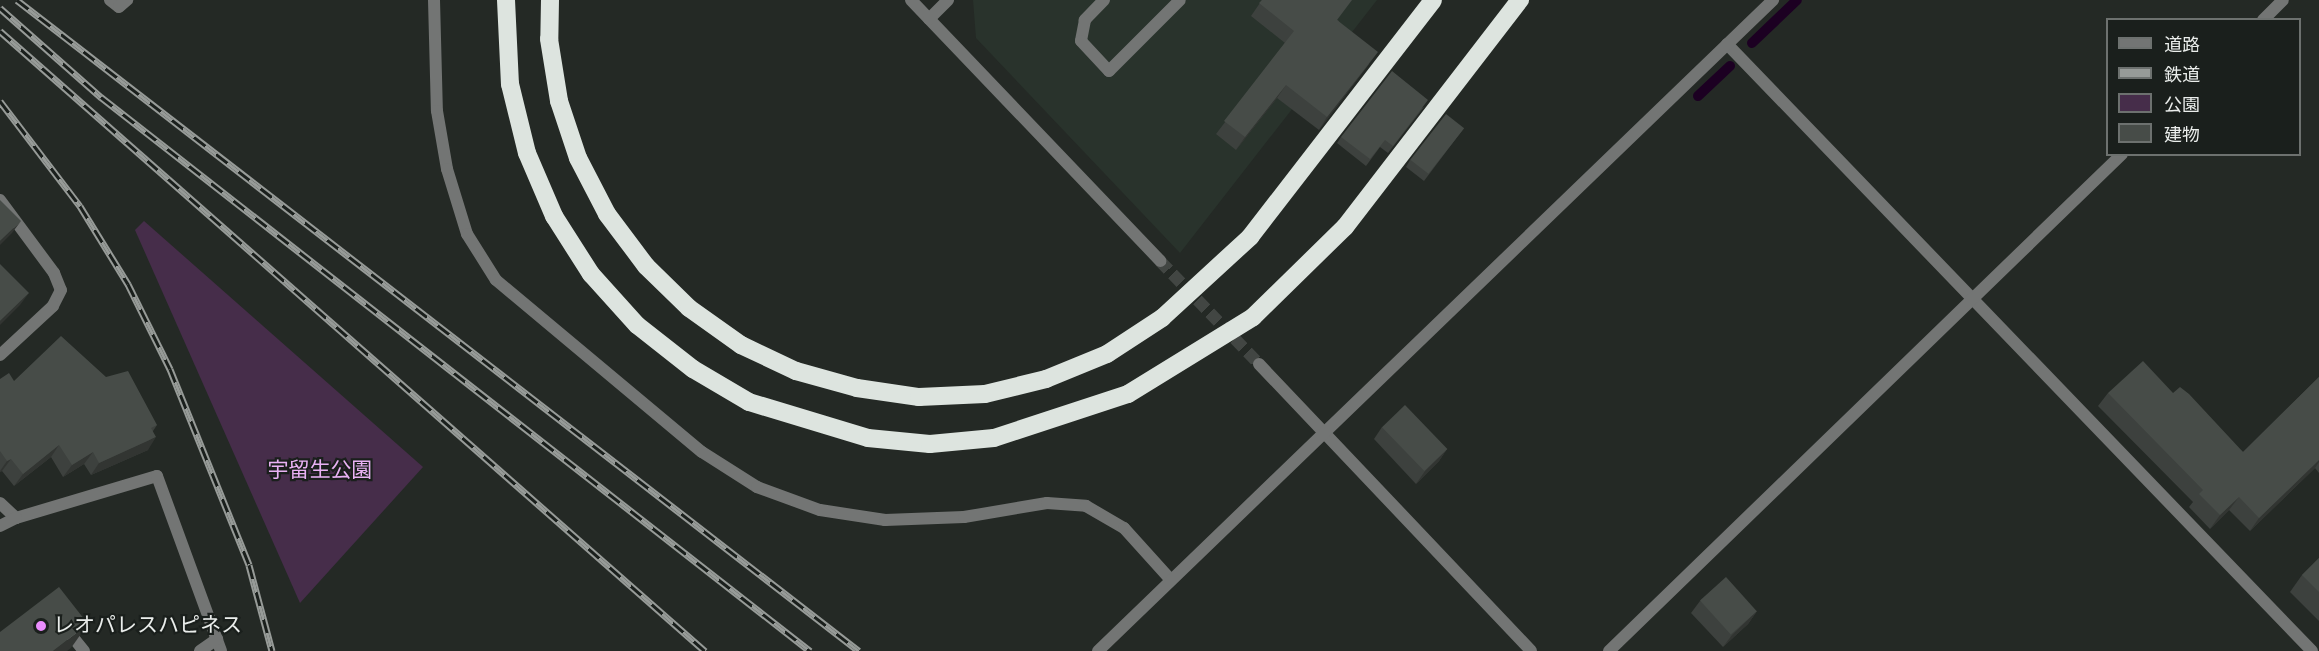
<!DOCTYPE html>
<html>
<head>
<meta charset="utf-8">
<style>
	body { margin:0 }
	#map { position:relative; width:2319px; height:651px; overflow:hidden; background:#242925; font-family:"Varela Round","Noto Sans JP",sans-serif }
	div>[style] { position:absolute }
	.built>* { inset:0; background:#29332c }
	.green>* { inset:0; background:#462d4a }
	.stream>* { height:10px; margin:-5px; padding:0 5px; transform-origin:5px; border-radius:5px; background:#1c0022 }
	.street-tunnel>* { height:12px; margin-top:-6px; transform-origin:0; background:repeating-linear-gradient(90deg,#424643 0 12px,transparent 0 18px) }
	.lane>* { height:12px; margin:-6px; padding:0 6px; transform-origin:6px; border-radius:6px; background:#737574 }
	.street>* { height:12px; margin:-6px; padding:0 6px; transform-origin:6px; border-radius:6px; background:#737574 }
	.highway>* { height:18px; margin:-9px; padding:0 9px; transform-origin:9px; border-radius:9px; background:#dde4df }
	.rail>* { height:7px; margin-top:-3.5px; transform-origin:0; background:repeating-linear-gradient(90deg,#1a1f1c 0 14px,#979b98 0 28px); box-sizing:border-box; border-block:2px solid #979b98 }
	.wall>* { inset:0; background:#3d413e }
	.shaded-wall>* { inset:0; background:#323532 }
	.building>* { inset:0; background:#474c48; transform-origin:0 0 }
	.dots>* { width:16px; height:16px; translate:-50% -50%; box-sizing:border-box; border:3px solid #1a1f1c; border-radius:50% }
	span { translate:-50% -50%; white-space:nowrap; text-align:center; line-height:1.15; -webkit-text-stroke:4.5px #1a1f1c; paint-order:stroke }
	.park-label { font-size:21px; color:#e8b1f3 }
	.poi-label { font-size:21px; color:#eaedeb }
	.left { translate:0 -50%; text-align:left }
	.legend { position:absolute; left:2106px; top:18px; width:195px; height:138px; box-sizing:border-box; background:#1a1f1c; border:2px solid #6d716f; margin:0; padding:8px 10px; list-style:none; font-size:18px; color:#eaedeb }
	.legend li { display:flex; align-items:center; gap:12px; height:30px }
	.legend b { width:30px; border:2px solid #6d716f }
</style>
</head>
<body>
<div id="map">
	<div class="built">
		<div style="clip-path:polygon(973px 0,1377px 0,1180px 253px,976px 38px)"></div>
	</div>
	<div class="green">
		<div style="clip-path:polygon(144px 221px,423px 467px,300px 603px,135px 230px)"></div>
	</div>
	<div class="stream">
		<div style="left:1752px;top:43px;width:62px;rotate:-43.7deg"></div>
		<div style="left:1698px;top:96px;width:44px;rotate:-43.2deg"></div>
	</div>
	<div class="street-tunnel">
		<div style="left:1160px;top:261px;width:143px;rotate:46.1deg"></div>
	</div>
	<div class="lane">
		<div style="left:1104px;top:0;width:28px;rotate:134deg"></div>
		<div style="left:1085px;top:20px;width:21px;rotate:101deg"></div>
		<div style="left:1081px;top:41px;width:41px;rotate:47deg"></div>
		<div style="left:1109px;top:71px;width:100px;rotate:-45deg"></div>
	</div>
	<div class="street">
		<div style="left:110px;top:0;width:11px;rotate:38deg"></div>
		<div style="left:119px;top:7px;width:11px;rotate:-41deg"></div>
		<div style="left:434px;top:0;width:111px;rotate:88.5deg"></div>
		<div style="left:437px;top:111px;width:59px;rotate:80.2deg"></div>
		<div style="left:447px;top:169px;width:68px;rotate:72.9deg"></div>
		<div style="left:467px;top:234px;width:54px;rotate:57.8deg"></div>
		<div style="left:496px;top:280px;width:268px;rotate:39.9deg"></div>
		<div style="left:702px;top:452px;width:65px;rotate:32.5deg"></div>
		<div style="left:757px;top:487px;width:67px;rotate:20.1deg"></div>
		<div style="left:820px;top:510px;width:66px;rotate:8.7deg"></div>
		<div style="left:885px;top:520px;width:79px;rotate:-2.2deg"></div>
		<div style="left:964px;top:517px;width:84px;rotate:-9.6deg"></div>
		<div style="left:1047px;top:503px;width:39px;rotate:4deg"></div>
		<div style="left:1086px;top:506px;width:44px;rotate:30.1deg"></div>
		<div style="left:1124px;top:528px;width:70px;rotate:47.9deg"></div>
		<div style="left:911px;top:0;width:361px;rotate:46.3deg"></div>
		<div style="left:929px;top:19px;width:27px;rotate:-45deg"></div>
		<div style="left:2263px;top:20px;width:28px;rotate:-45deg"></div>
		<div style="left:1727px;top:44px;width:843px;rotate:46.06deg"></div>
		<div style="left:0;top:200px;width:91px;rotate:53.5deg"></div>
		<div style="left:54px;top:273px;width:18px;rotate:68deg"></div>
		<div style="left:61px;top:290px;width:18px;rotate:117deg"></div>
		<div style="left:53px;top:306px;width:72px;rotate:137.2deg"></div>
		<div style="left:1259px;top:364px;width:395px;rotate:46.5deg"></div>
		<div style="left:0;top:503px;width:22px;rotate:43deg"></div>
		<div style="left:16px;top:518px;width:147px;rotate:-16.6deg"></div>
		<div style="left:157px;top:476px;width:186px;rotate:69.9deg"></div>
		<div style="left:0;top:526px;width:18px;rotate:-27deg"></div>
		<div style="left:67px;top:630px;width:27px;rotate:51deg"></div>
		<div style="left:200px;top:651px;width:21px;rotate:-35deg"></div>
		<div style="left:1098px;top:651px;width:938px;rotate:-43.96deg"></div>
		<div style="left:1609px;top:651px;width:714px;rotate:-44.09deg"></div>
	</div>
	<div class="highway">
		<div style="left:506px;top:0;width:84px;rotate:87.3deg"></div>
		<div style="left:510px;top:84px;width:71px;rotate:76.2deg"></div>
		<div style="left:527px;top:153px;width:69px;rotate:66.8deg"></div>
		<div style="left:554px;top:216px;width:69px;rotate:57.5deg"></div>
		<div style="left:591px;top:274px;width:69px;rotate:48deg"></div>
		<div style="left:637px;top:325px;width:71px;rotate:38.2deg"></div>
		<div style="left:693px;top:369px;width:65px;rotate:30.5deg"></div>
		<div style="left:749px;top:402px;width:124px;rotate:16.8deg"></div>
		<div style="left:868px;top:438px;width:62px;rotate:5.5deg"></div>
		<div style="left:930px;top:444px;width:64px;rotate:-5.4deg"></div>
		<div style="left:994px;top:438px;width:141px;rotate:-18.2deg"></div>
		<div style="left:1128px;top:394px;width:147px;rotate:-31.6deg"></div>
		<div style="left:1253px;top:317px;width:129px;rotate:-44.4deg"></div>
		<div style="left:1345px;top:227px;width:287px;rotate:-52.4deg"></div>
		<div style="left:550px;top:0;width:39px;rotate:91deg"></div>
		<div style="left:549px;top:39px;width:63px;rotate:80.8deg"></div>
		<div style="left:559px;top:101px;width:60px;rotate:71.6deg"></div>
		<div style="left:578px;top:158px;width:63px;rotate:62.6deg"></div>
		<div style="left:607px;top:214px;width:65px;rotate:53.1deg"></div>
		<div style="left:646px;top:266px;width:60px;rotate:44.3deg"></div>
		<div style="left:689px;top:308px;width:64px;rotate:35.4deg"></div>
		<div style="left:741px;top:345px;width:61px;rotate:25.3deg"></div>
		<div style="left:796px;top:371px;width:63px;rotate:15.6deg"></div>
		<div style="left:857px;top:388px;width:63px;rotate:8.3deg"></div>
		<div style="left:919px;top:397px;width:66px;rotate:-2.6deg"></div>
		<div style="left:985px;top:394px;width:63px;rotate:-13.8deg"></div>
		<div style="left:1046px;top:379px;width:66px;rotate:-22.3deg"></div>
		<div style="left:1107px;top:354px;width:66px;rotate:-33.2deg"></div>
		<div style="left:1162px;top:318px;width:120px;rotate:-42.6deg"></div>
		<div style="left:1250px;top:237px;width:299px;rotate:-52.3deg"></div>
	</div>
	<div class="rail">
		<div style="left:17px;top:0;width:1064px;rotate:37.71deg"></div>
		<div style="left:0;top:8px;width:135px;rotate:41.4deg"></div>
		<div style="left:101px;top:97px;width:900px;rotate:38deg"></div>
		<div style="left:0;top:31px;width:939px;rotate:41.33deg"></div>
		<div style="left:0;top:101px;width:132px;rotate:52.7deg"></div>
		<div style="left:80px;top:206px;width:92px;rotate:58.4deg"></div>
		<div style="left:128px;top:284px;width:95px;rotate:63.7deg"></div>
		<div style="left:170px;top:369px;width:211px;rotate:68deg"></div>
		<div style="left:249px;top:565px;width:89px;rotate:75deg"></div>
	</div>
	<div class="wall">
		<div style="clip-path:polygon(1262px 0,1338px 20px,1369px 64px,1319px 130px,1277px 98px,1236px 150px,1216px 134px,1285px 43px,1251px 16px)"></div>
		<div style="clip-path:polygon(1424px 107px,1388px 153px,1380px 147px,1366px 166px,1337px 143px,1341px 137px)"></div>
		<div style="clip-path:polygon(1464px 128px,1424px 181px,1406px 167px,1410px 160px)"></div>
		<div style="clip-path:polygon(2319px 377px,2319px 473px,2315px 468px,2250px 531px,2229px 510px,2210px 529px,2189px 507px,2193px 502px,2098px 406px,2108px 393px,2173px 393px,2243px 452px)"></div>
		<div style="clip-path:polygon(0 379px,14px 381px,157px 425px,153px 431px,148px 450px,91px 475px,84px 464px,63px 477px,51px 457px,14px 486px,2px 471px,0 472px)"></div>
		<div style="clip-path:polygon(1382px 427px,1447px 449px,1439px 461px,1416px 484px,1374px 439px)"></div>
		<div style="clip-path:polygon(2319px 558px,2319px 621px,2290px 592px,2302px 575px)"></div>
		<div style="clip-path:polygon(1700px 601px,1757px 611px,1748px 624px,1723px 647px,1691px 613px)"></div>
	</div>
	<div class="shaded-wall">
		<div style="clip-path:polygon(1378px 52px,1369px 64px,1319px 130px,1327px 117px)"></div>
		<div style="clip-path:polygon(1286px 85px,1277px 98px,1236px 150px,1245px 137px)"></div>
		<div style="clip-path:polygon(21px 221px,12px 233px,0 245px,0 241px)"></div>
		<div style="clip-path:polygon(29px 293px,20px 305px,0 325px,0 321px)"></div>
		<div style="clip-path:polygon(156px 437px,148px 450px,91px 475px,99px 463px)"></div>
		<div style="clip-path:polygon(59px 445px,51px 457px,14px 486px,23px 474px)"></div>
		<div style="clip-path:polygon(1447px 449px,1439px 461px,1416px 484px,1425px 471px)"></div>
		<div style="clip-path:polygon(93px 452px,84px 464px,63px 477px,72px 465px)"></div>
		<div style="clip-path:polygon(11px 459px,2px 471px,0 472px,0 471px,7px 461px)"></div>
		<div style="clip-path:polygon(2319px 460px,2319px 462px,2315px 468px,2250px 531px,2259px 518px)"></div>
		<div style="clip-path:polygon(2239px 497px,2229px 510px,2210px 529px,2220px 515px)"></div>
		<div style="clip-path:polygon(1757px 611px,1748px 624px,1723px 647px,1732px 635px)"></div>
		<div style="clip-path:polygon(88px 624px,71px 648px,67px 651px,53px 651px)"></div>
	</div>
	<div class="building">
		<div style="clip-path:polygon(1262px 0,1352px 0,1337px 20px,1378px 52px,1327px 117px,1286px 85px,1245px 137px,1224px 121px,1294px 31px,1259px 3px)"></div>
		<div style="clip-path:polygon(1392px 71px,1428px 100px,1393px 146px,1385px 140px,1370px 159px,1341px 137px)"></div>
		<div style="left:1446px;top:114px;width:23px;height:58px;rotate:38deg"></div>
		<div style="clip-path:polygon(0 200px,21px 221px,0 241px)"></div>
		<div style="clip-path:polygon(0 264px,29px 293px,0 321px)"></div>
		<div style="clip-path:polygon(61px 336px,106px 377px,128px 371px,157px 425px,151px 428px,156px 437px,99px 463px,93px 452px,72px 465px,59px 445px,23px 474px,11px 459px,7px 461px,0 451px,0 379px,9px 373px,14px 381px)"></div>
		<div style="clip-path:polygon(2143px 361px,2173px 393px,2180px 387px,2189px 394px,2243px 452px,2319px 377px,2319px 460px,2259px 518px,2239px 497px,2220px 515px,2199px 494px,2203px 490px,2108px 393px)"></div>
		<div style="left:1405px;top:405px;width:61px;height:32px;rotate:46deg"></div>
		<div style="clip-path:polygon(2319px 558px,2319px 592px,2302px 575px)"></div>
		<div style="left:1726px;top:577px;width:46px;height:35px;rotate:48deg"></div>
		<div style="clip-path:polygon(59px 587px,88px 624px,53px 651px,0 651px,0 632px)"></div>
	</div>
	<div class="dots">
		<div style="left:41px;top:626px;background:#ea8dfd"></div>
	</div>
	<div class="park-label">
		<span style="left:320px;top:471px">宇留生公園</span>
	</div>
	<div class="poi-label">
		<span class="left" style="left:53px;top:626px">レオパレスハピネス</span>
	</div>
	<ul class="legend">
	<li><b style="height:8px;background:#737574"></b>道路</li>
	<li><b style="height:8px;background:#979b98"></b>鉄道</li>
	<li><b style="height:16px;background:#462d4a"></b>公園</li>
	<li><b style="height:16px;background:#474c48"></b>建物</li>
	</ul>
</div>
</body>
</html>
